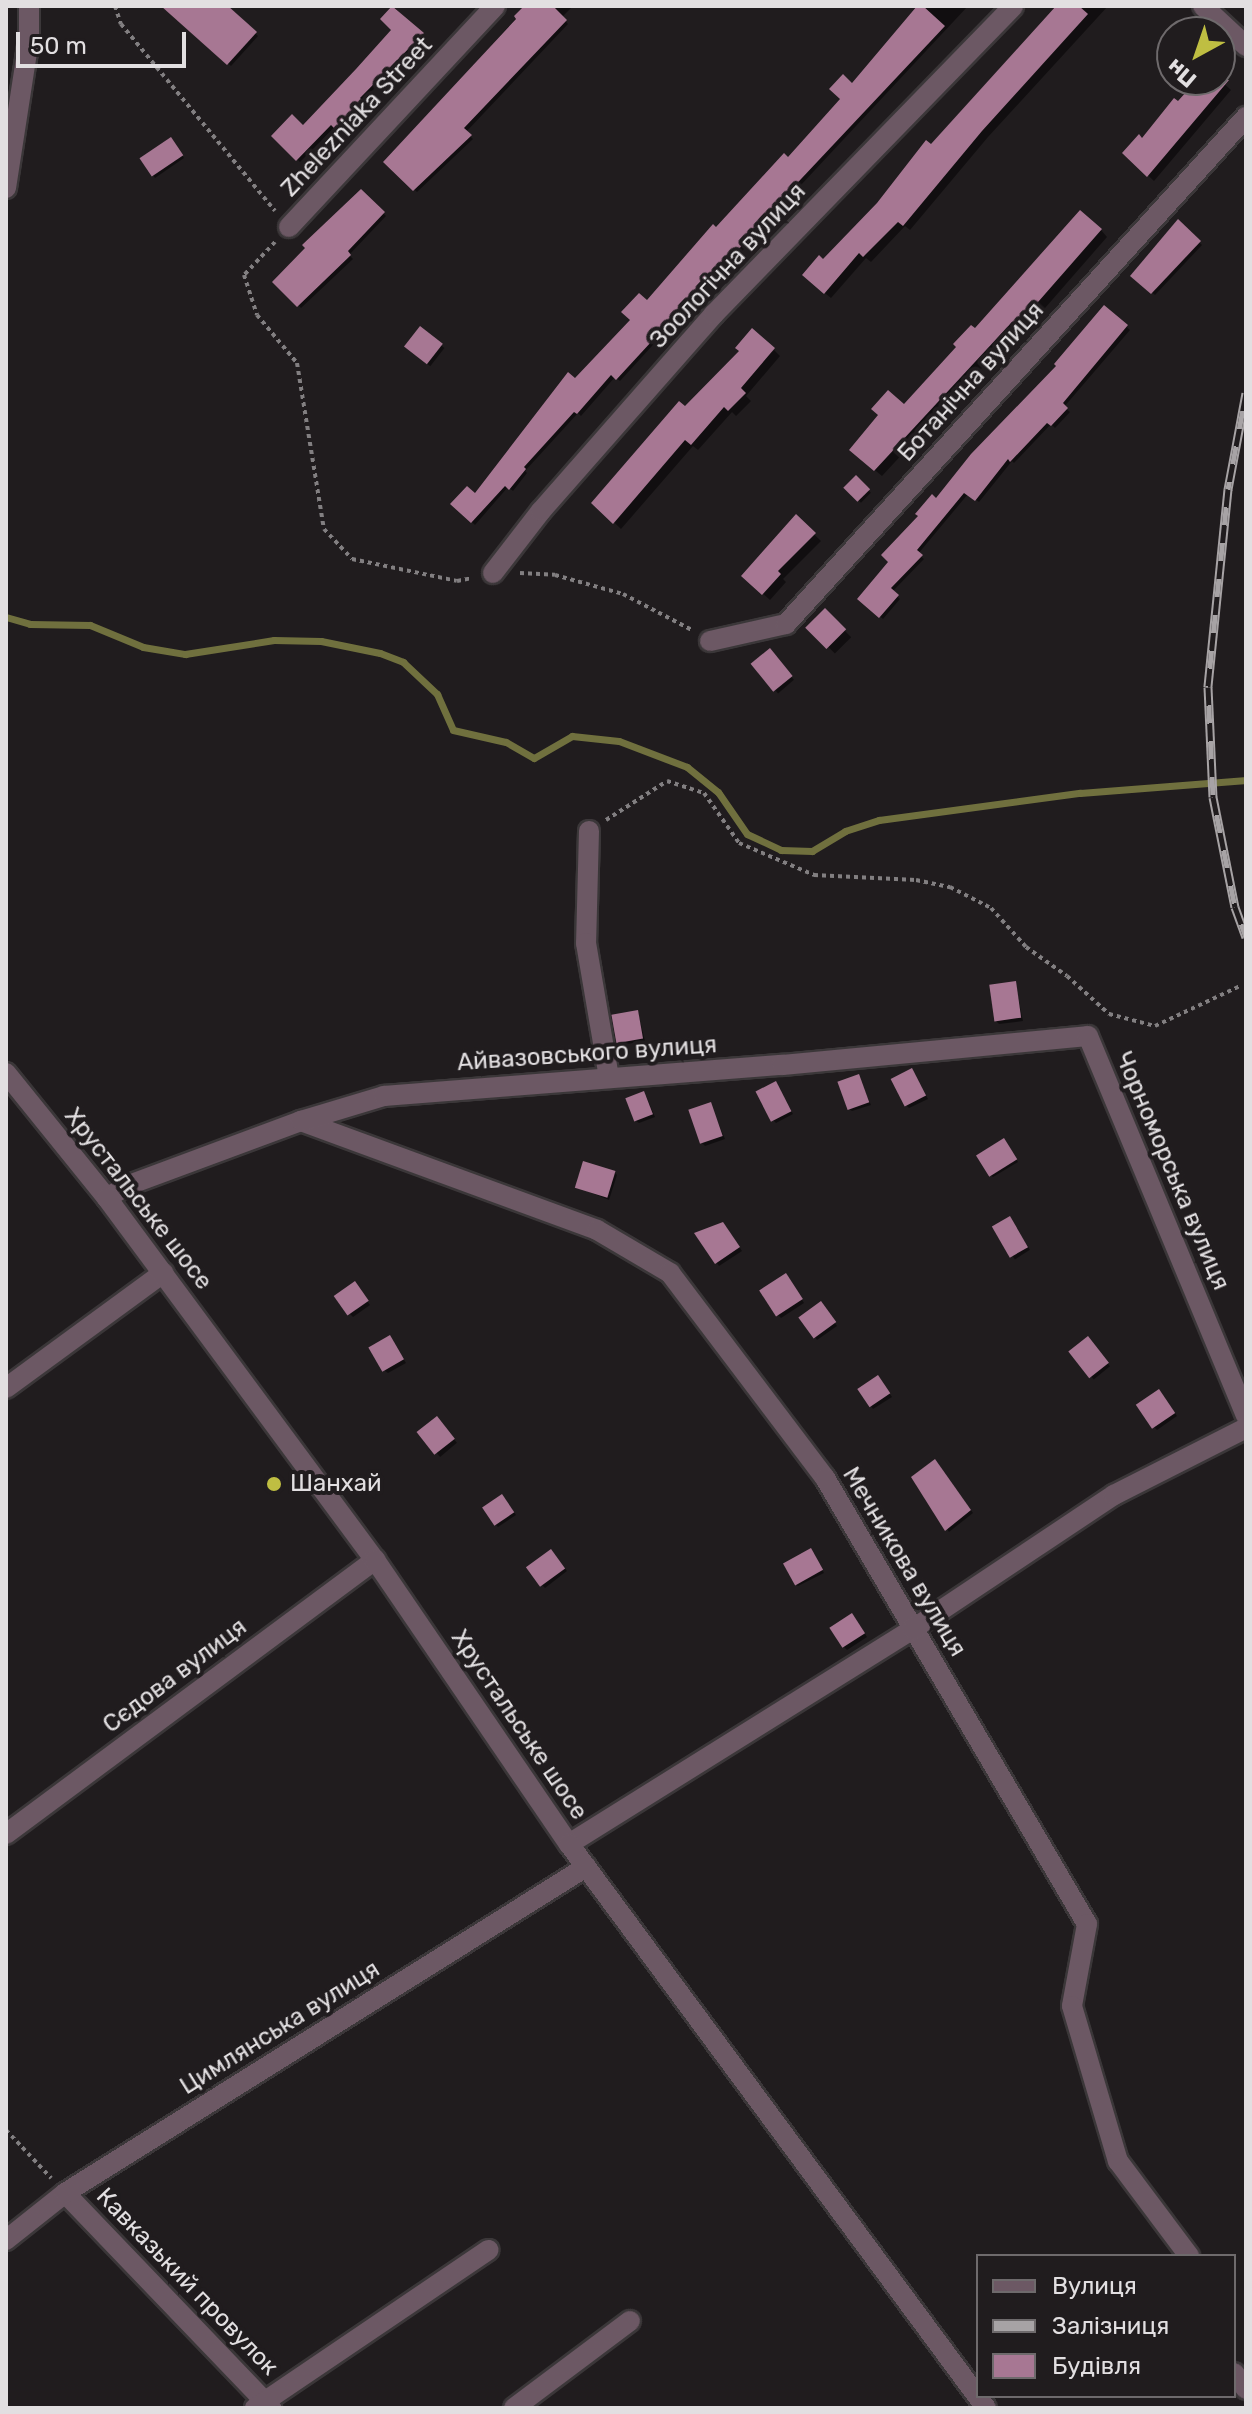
<!DOCTYPE html>
<html>
<head>
<meta charset="utf-8">
<style>
	body { margin:0 }
	#map { position:relative; width:1252px; height:2414px; overflow:hidden; background:#201c1e; font-family:Rubik,sans-serif }
	div>[style] { position:absolute }
	.shadow>* { inset:0; background:#0007; transform-origin:0 0 }
	.stream>* { height:7px; margin:-3.5px; padding:0 3.5px; transform-origin:3.5px; border-radius:3.5px; background:#70703e }
	.building>* { inset:0; background:#a77793; transform-origin:0 0 }
	.path>* { height:4px; margin-top:-2px; transform-origin:0; background:repeating-linear-gradient(90deg,#827f81 0 4px,transparent 0 8px) }
	.roads { filter:drop-shadow(2px 0 #3b3739) drop-shadow(-2px 0 #3b3739) drop-shadow(0 2px #3b3739) drop-shadow(0 -2px #3b3739) }
	.minor>* { height:20px; margin:-10px; padding:0 10px; transform-origin:10px; border-radius:10px; background:#6c5864 }
	.tertiary>* { height:20px; margin:-10px; padding:0 10px; transform-origin:10px; border-radius:10px; background:#6c5864 }
	.rail>* { height:9px; margin-top:-4.5px; transform-origin:0; background:repeating-linear-gradient(90deg,#201c1e 0 18px,#a7a3a5 0 36px); box-sizing:border-box; border-block:2px solid #a7a3a5 }
	.dots>* { width:22px; height:22px; translate:-50% -50%; box-sizing:border-box; border:4px solid #201c1e; border-radius:50% }
	span { translate:-50% -50%; white-space:nowrap; text-align:center; line-height:1.15; -webkit-text-stroke:8px #201c1e; paint-order:stroke }
	.street-label { font-size:24px; color:#e2dfe1 }
	.poi-label { font-size:24px; color:#e2dfe1 }
	.left { translate:0 -50%; text-align:left }
	.frame { position:absolute; inset:0; border:8px solid #e2dfe1; pointer-events:none }
	.legend { position:absolute; left:976px; top:2254px; width:260px; height:144px; box-sizing:border-box; background:#201c1e; border:2px solid #6e6a6c; margin:0; padding:10px 14px; list-style:none; font-size:24px; color:#e2dfe1 }
	.legend li { display:flex; align-items:center; gap:16px; height:40px }
	.legend b { width:40px; border:2px solid #6e6a6c }
	.north { position:absolute; left:1156px; top:16px; width:80px; height:80px; box-sizing:border-box; background:#201c1e; border:2px solid #6e6a6c; border-radius:50%; rotate:220deg; font-size:22px; font-weight:700; line-height:32px; text-align:center; color:#e2dfe1 }
	.north::after { content:''; display:block; margin:auto; width:28px; height:36px; background:#bfbe42; clip-path:polygon(50% 0,100% 100%,50% 72%,0 100%) }
	.scale { position:absolute; left:16px; top:32px; width:170px; height:36px; box-sizing:border-box; border:4px solid #e2dfe1; border-top:0; padding-left:10px; font-size:24px; line-height:28px; white-space:nowrap; color:#e2dfe1; -webkit-text-stroke:6px #201c1e; paint-order:stroke }
</style>
</head>
<body>
<div id="map">
	<div class="shadow">
		<div style="clip-path:polygon(163px 6px,225px 6px,258px 36px,231px 66px)"></div>
		<div style="clip-path:polygon(527px 6px,573px 6px,562px 17px,568px 24px,466px 132px,473px 139px,417px 192px,386px 162px)"></div>
		<div style="clip-path:polygon(921px 6px,968px 6px,759px 230px,729px 268px,726px 265px,620px 381px,615px 377px,581px 416px,578px 413px,525px 471px,527px 473px,513px 491px,508px 487px,475px 525px,453px 504px,475px 496px,647px 303px,788px 160px)"></div>
		<div style="clip-path:polygon(1057px 6px,1108px 6px,988px 137px,910px 230px,905px 226px,871px 262px,866px 258px,831px 298px,810px 281px,824px 262px,879px 205px,926px 142px,931px 147px)"></div>
		<div style="clip-path:polygon(394px 7px,425px 37px,361px 102px,366px 106px,341px 132px,335px 127px,300px 162px,273px 136px,303px 128px,394px 30px,383px 19px)"></div>
		<div style="clip-path:polygon(1199px 80px,1220px 80px,1231px 90px,1154px 181px,1124px 153px,1143px 141px)"></div>
		<div style="clip-path:polygon(173px 142px,184px 158px,155px 178px,141px 158px)"></div>
		<div style="clip-path:polygon(361px 192px,386px 216px,349px 255px,353px 259px,301px 308px,275px 282px)"></div>
		<div style="clip-path:polygon(1178px 222px,1202px 245px,1155px 295px,1133px 276px)"></div>
		<div style="clip-path:polygon(1101px 230px,1107px 237px,1025px 331px,1020px 327px,882px 476px,859px 457px,881px 415px,904px 407px,975px 331px)"></div>
		<div style="clip-path:polygon(1105px 308px,1130px 330px,1064px 407px,1070px 412px,1055px 428px,1051px 424px,1014px 463px,1012px 461px,979px 502px,968px 494px,918px 554px,924px 559px,892px 592px,900px 599px,883px 619px,862px 601px,937px 501px,1059px 366px)"></div>
		<div style="left:420px;top:329px;width:31px;height:23px;rotate:38deg"></div>
		<div style="clip-path:polygon(774px 350px,780px 356px,746px 396px,751px 401px,736px 416px,732px 412px,698px 450px,693px 446px,621px 529px,594px 503px)"></div>
		<div style="left:856px;top:478px;width:21px;height:14px;rotate:45deg"></div>
		<div style="clip-path:polygon(796px 517px,821px 541px,783px 579px,786px 582px,770px 600px,750px 582px)"></div>
		<div style="left:825px;top:611px;width:37px;height:23px;rotate:45deg"></div>
		<div style="left:769px;top:651px;width:38px;height:21px;rotate:49deg"></div>
		<div style="clip-path:polygon(1015px 983px,1023px 1021px,999px 1024px,996px 1021px)"></div>
		<div style="clip-path:polygon(638px 1012px,645px 1041px,621px 1045px,618px 1042px)"></div>
		<div style="clip-path:polygon(912px 1071px,928px 1099px,909px 1108px,907px 1106px)"></div>
		<div style="clip-path:polygon(858px 1076px,871px 1105px,852px 1111px,849px 1109px)"></div>
		<div style="clip-path:polygon(776px 1084px,793px 1114px,776px 1123px,773px 1120px)"></div>
		<div style="clip-path:polygon(646px 1096px,655px 1117px,639px 1123px,636px 1121px)"></div>
		<div style="clip-path:polygon(710px 1104px,725px 1139px,705px 1146px,702px 1143px)"></div>
		<div style="clip-path:polygon(1006px 1143px,1018px 1162px,993px 1177px,990px 1175px)"></div>
		<div style="clip-path:polygon(614px 1172px,617px 1175px,609px 1200px,577px 1187px)"></div>
		<div style="left:1012px;top:1222px;width:33px;height:18px;rotate:57deg"></div>
		<div style="clip-path:polygon(726px 1227px,742px 1251px,719px 1266px,697px 1234px)"></div>
		<div style="clip-path:polygon(789px 1278px,804px 1303px,781px 1318px,778px 1315px)"></div>
		<div style="clip-path:polygon(357px 1287px,370px 1305px,353px 1317px,350px 1314px)"></div>
		<div style="clip-path:polygon(823px 1307px,837px 1326px,817px 1340px,815px 1337px)"></div>
		<div style="left:1088px;top:1339px;width:35px;height:21px;rotate:51deg"></div>
		<div style="clip-path:polygon(392px 1341px,406px 1363px,388px 1373px,385px 1371px)"></div>
		<div style="clip-path:polygon(880px 1380px,892px 1397px,873px 1409px,859px 1389px)"></div>
		<div style="clip-path:polygon(1161px 1394px,1177px 1416px,1157px 1430px,1154px 1427px)"></div>
		<div style="left:437px;top:1419px;width:31px;height:22px;rotate:50deg"></div>
		<div style="clip-path:polygon(938px 1465px,973px 1513px,949px 1532px,947px 1529px)"></div>
		<div style="clip-path:polygon(505px 1499px,516px 1515px,498px 1527px,495px 1524px)"></div>
		<div style="clip-path:polygon(813px 1553px,824px 1573px,798px 1586px,795px 1584px)"></div>
		<div style="clip-path:polygon(553px 1554px,567px 1571px,545px 1588px,542px 1585px)"></div>
		<div style="clip-path:polygon(855px 1618px,867px 1637px,847px 1650px,844px 1647px)"></div>
	</div>
	<div class="stream">
		<div style="left:6px;top:617px;width:25px;rotate:16deg"></div>
		<div style="left:30px;top:624px;width:60px;rotate:1deg"></div>
		<div style="left:90px;top:625px;width:57px;rotate:22.5deg"></div>
		<div style="left:143px;top:647px;width:43px;rotate:9.5deg"></div>
		<div style="left:185px;top:654px;width:90px;rotate:-8.9deg"></div>
		<div style="left:274px;top:640px;width:47px;rotate:1.2deg"></div>
		<div style="left:321px;top:641px;width:60px;rotate:11.5deg"></div>
		<div style="left:380px;top:653px;width:25px;rotate:21deg"></div>
		<div style="left:403px;top:662px;width:47px;rotate:43.3deg"></div>
		<div style="left:437px;top:694px;width:39px;rotate:66deg"></div>
		<div style="left:453px;top:730px;width:54px;rotate:12.8deg"></div>
		<div style="left:506px;top:742px;width:32px;rotate:30deg"></div>
		<div style="left:534px;top:758px;width:44px;rotate:-30.1deg"></div>
		<div style="left:572px;top:736px;width:47px;rotate:6.1deg"></div>
		<div style="left:619px;top:741px;width:73px;rotate:20.9deg"></div>
		<div style="left:687px;top:767px;width:40px;rotate:39deg"></div>
		<div style="left:718px;top:792px;width:51px;rotate:55.4deg"></div>
		<div style="left:747px;top:834px;width:38px;rotate:25deg"></div>
		<div style="left:781px;top:850px;width:31px;rotate:2deg"></div>
		<div style="left:812px;top:851px;width:39px;rotate:-31deg"></div>
		<div style="left:845px;top:831px;width:36px;rotate:-18deg"></div>
		<div style="left:879px;top:820px;width:203px;rotate:-7.7deg"></div>
		<div style="left:1080px;top:793px;width:167px;rotate:-4.5deg"></div>
	</div>
	<div class="building">
		<div style="clip-path:polygon(161px 6px,228px 6px,257px 32px,227px 65px)"></div>
		<div style="clip-path:polygon(392px 6px,424px 33px,360px 98px,364px 102px,337px 131px,331px 125px,296px 161px,271px 136px,292px 114px,303px 125px,356px 69px,391px 30px,380px 19px)"></div>
		<div style="clip-path:polygon(524px 6px,553px 6px,567px 20px,464px 128px,472px 135px,413px 191px,383px 162px,516px 19px,514px 16px)"></div>
		<div style="clip-path:polygon(917px 6px,923px 6px,945px 26px,756px 227px,726px 266px,723px 264px,616px 380px,611px 375px,577px 414px,574px 412px,524px 467px,526px 469px,509px 490px,505px 486px,471px 523px,450px 504px,467px 486px,475px 493px,568px 372px,575px 378px,630px 320px,621px 312px,639px 293px,647px 300px,713px 224px,716px 227px,784px 153px,788px 157px,840px 99px,829px 89px,843px 74px,852px 83px)"></div>
		<div style="clip-path:polygon(1056px 6px,1079px 6px,1088px 14px,982px 131px,903px 226px,898px 222px,863px 257px,859px 253px,824px 294px,802px 275px,819px 255px,823px 259px,877px 203px,926px 140px,931px 144px)"></div>
		<div style="clip-path:polygon(1197px 80px,1229px 80px,1147px 177px,1122px 153px,1139px 134px,1142px 138px,1174px 98px,1178px 101px)"></div>
		<div style="left:171px;top:137px;width:22px;height:38px;rotate:56deg"></div>
		<div style="clip-path:polygon(361px 189px,385px 212px,348px 251px,351px 255px,297px 307px,272px 282px,305px 248px,302px 245px)"></div>
		<div style="clip-path:polygon(1080px 210px,1102px 229px,1017px 326px,1012px 322px,874px 471px,849px 450px,878px 415px,871px 409px,888px 390px,904px 404px,956px 347px,953px 344px,971px 325px,975px 328px)"></div>
		<div style="clip-path:polygon(1178px 219px,1201px 241px,1151px 294px,1130px 276px)"></div>
		<div style="clip-path:polygon(1104px 305px,1128px 325px,1063px 403px,1068px 408px,1051px 426px,1047px 423px,1010px 462px,1008px 459px,975px 501px,964px 493px,917px 550px,923px 555px,891px 588px,899px 595px,879px 618px,857px 599px,888px 562px,881px 555px,918px 516px,915px 514px,932px 494px,936px 498px,971px 454px,1056px 366px,1054px 364px)"></div>
		<div style="left:420px;top:326px;width:29px;height:26px;rotate:38deg"></div>
		<div style="clip-path:polygon(752px 328px,775px 348px,741px 388px,746px 393px,728px 411px,724px 407px,691px 445px,685px 440px,613px 524px,591px 503px,679px 401px,685px 406px,739px 351px,735px 348px)"></div>
		<div style="left:856px;top:475px;width:20px;height:18px;rotate:45deg"></div>
		<div style="clip-path:polygon(796px 514px,816px 533px,778px 571px,781px 574px,762px 595px,741px 576px)"></div>
		<div style="left:825px;top:608px;width:30px;height:28px;rotate:45deg"></div>
		<div style="left:770px;top:648px;width:36px;height:25px;rotate:51deg"></div>
		<div style="left:1016px;top:981px;width:37px;height:27px;rotate:82deg"></div>
		<div style="left:638px;top:1010px;width:29px;height:27px;rotate:80deg"></div>
		<div style="left:912px;top:1068px;width:31px;height:24px;rotate:63deg"></div>
		<div style="left:859px;top:1074px;width:30px;height:23px;rotate:70deg"></div>
		<div style="left:776px;top:1081px;width:34px;height:23px;rotate:63deg"></div>
		<div style="left:644px;top:1091px;width:25px;height:20px;rotate:69deg"></div>
		<div style="left:711px;top:1102px;width:36px;height:24px;rotate:71deg"></div>
		<div style="left:1004px;top:1138px;width:25px;height:33px;rotate:58deg"></div>
		<div style="left:583px;top:1161px;width:34px;height:28px;rotate:17deg"></div>
		<div style="left:1010px;top:1216px;width:36px;height:21px;rotate:60deg"></div>
		<div style="clip-path:polygon(723px 1222px,740px 1247px,715px 1264px,694px 1233px)"></div>
		<div style="left:786px;top:1273px;width:31px;height:32px;rotate:57deg"></div>
		<div style="left:355px;top:1281px;width:24px;height:26px;rotate:55deg"></div>
		<div style="left:821px;top:1301px;width:26px;height:28px;rotate:54deg"></div>
		<div style="left:390px;top:1335px;width:28px;height:25px;rotate:60deg"></div>
		<div style="left:1088px;top:1336px;width:34px;height:25px;rotate:52deg"></div>
		<div style="left:878px;top:1375px;width:22px;height:25px;rotate:56deg"></div>
		<div style="left:1159px;top:1389px;width:29px;height:28px;rotate:56deg"></div>
		<div style="left:437px;top:1416px;width:29px;height:26px;rotate:52deg"></div>
		<div style="clip-path:polygon(935px 1459px,971px 1510px,945px 1531px,911px 1477px)"></div>
		<div style="left:502px;top:1494px;width:22px;height:24px;rotate:56deg"></div>
		<div style="left:811px;top:1548px;width:25px;height:32px;rotate:61deg"></div>
		<div style="left:551px;top:1549px;width:24px;height:31px;rotate:54deg"></div>
		<div style="left:852px;top:1613px;width:24px;height:27px;rotate:57deg"></div>
	</div>
	<div class="path">
		<div style="left:115px;top:6px;width:19px;rotate:72deg"></div>
		<div style="left:121px;top:24px;width:242px;rotate:50.5deg"></div>
		<div style="left:275px;top:242px;width:45px;rotate:133.2deg"></div>
		<div style="left:244px;top:275px;width:42px;rotate:72deg"></div>
		<div style="left:257px;top:315px;width:62px;rotate:50.2deg"></div>
		<div style="left:297px;top:363px;width:168px;rotate:80.8deg"></div>
		<div style="left:324px;top:529px;width:41px;rotate:47deg"></div>
		<div style="left:352px;top:559px;width:107px;rotate:11.8deg"></div>
		<div style="left:457px;top:581px;width:15px;rotate:-11deg"></div>
		<div style="left:520px;top:573px;width:35px;rotate:3deg"></div>
		<div style="left:555px;top:575px;width:71px;rotate:15.6deg"></div>
		<div style="left:623px;top:594px;width:78px;rotate:27.6deg"></div>
		<div style="left:606px;top:820px;width:72px;rotate:-32.6deg"></div>
		<div style="left:667px;top:781px;width:39px;rotate:18deg"></div>
		<div style="left:704px;top:793px;width:61px;rotate:55deg"></div>
		<div style="left:739px;top:843px;width:82px;rotate:23.1deg"></div>
		<div style="left:814px;top:875px;width:102px;rotate:2.8deg"></div>
		<div style="left:916px;top:880px;width:35px;rotate:12deg"></div>
		<div style="left:950px;top:887px;width:46px;rotate:27.1deg"></div>
		<div style="left:991px;top:908px;width:52px;rotate:48.1deg"></div>
		<div style="left:1026px;top:947px;width:50px;rotate:35.3deg"></div>
		<div style="left:1067px;top:976px;width:57px;rotate:42.1deg"></div>
		<div style="left:1109px;top:1014px;width:48px;rotate:14.6deg"></div>
		<div style="left:1155px;top:1026px;width:94px;rotate:-25.2deg"></div>
		<div style="left:6px;top:2130px;width:66px;rotate:46.8deg"></div>
	</div>
	<div class="roads">
		<div class="minor">
			<div style="left:1203px;top:6px;width:59px;rotate:42.9deg"></div>
			<div style="left:289px;top:227px;width:302px;rotate:-47deg"></div>
			<div style="left:493px;top:573px;width:78px;rotate:-52.3deg"></div>
			<div style="left:541px;top:511px;width:262px;rotate:-48.7deg"></div>
			<div style="left:714px;top:314px;width:429px;rotate:-45.8deg"></div>
			<div style="left:710px;top:641px;width:78px;rotate:-12.6deg"></div>
			<div style="left:786px;top:624px;width:685px;rotate:-47.78deg"></div>
			<div style="left:589px;top:831px;width:112px;rotate:91.5deg"></div>
			<div style="left:586px;top:943px;width:137px;rotate:80.3deg"></div>
			<div style="left:301px;top:1121px;width:315px;rotate:20.2deg"></div>
			<div style="left:597px;top:1230px;width:85px;rotate:30.5deg"></div>
			<div style="left:670px;top:1273px;width:257px;rotate:52.9deg"></div>
			<div style="left:825px;top:1478px;width:517px;rotate:59.57deg"></div>
			<div style="left:1087px;top:1924px;width:83px;rotate:100.4deg"></div>
			<div style="left:1072px;top:2006px;width:162px;rotate:73.5deg"></div>
			<div style="left:1118px;top:2161px;width:119px;rotate:53.2deg"></div>
			<div style="left:107px;top:1198px;width:22px;rotate:-32deg"></div>
			<div style="left:126px;top:1186px;width:187px;rotate:-20.4deg"></div>
			<div style="left:301px;top:1121px;width:87px;rotate:-16.8deg"></div>
			<div style="left:384px;top:1096px;width:399px;rotate:-4.5deg"></div>
			<div style="left:782px;top:1065px;width:307px;rotate:-5.4deg"></div>
			<div style="left:1088px;top:1036px;width:411px;rotate:67.4deg"></div>
			<div style="left:6px;top:1388px;width:195px;rotate:-36.2deg"></div>
			<div style="left:6px;top:1834px;width:460px;rotate:-36.6deg"></div>
			<div style="left:569px;top:1844px;width:406px;rotate:-32deg"></div>
			<div style="left:913px;top:1629px;width:242px;rotate:-33.7deg"></div>
			<div style="left:1114px;top:1495px;width:148px;rotate:-26.9deg"></div>
			<div style="left:65px;top:2193px;width:298px;rotate:46.2deg"></div>
			<div style="left:6px;top:2240px;width:75px;rotate:-38.5deg"></div>
			<div style="left:65px;top:2193px;width:615px;rotate:-32.04deg"></div>
			<div style="left:1234px;top:2373px;width:20px;rotate:53deg"></div>
			<div style="left:255px;top:2408px;width:282px;rotate:-34.1deg"></div>
			<div style="left:514px;top:2408px;width:145px;rotate:-36.9deg"></div>
		</div>
		<div class="tertiary">
			<div style="left:6px;top:188px;width:151px;rotate:-81.2deg"></div>
			<div style="left:29px;top:39px;width:33px;rotate:-90deg"></div>
			<div style="left:6px;top:1073px;width:161px;rotate:51.1deg"></div>
			<div style="left:107px;top:1198px;width:450px;rotate:53.5deg"></div>
			<div style="left:375px;top:1560px;width:344px;rotate:55.7deg"></div>
			<div style="left:569px;top:1844px;width:701px;rotate:53.52deg"></div>
		</div>
	</div>
	<div class="rail">
		<div style="left:1246px;top:393px;width:98px;rotate:100.6deg"></div>
		<div style="left:1228px;top:489px;width:199px;rotate:95.8deg"></div>
		<div style="left:1208px;top:687px;width:110px;rotate:87.4deg"></div>
		<div style="left:1213px;top:797px;width:112px;rotate:78.7deg"></div>
		<div style="left:1235px;top:907px;width:32px;rotate:70deg"></div>
	</div>
	<div class="dots">
		<div style="left:274px;top:1484px;background:#bfbe42"></div>
	</div>
	<div class="street-label">
		<span style="left:357px;top:117px;rotate:-47deg">Zhelezniaka Street</span>
		<span style="left:728px;top:266px;rotate:-47deg">Зоологічна вулиця</span>
		<span style="left:971px;top:382px;rotate:-48deg">Ботанічна вулиця</span>
		<span style="left:587px;top:1054px;rotate:-4deg">Айвазовського вулиця</span>
		<span style="left:1172px;top:1171px;rotate:67deg">Чорноморська вулиця</span>
		<span style="left:138px;top:1199px;rotate:52deg">Хрустальське шосе</span>
		<span style="left:904px;top:1562px;rotate:59deg">Мечникова вулиця</span>
		<span style="left:175px;top:1676px;rotate:-37deg">Сєдова вулиця</span>
		<span style="left:519px;top:1725px;rotate:56deg">Хрустальське шосе</span>
		<span style="left:280px;top:2028px;rotate:-32deg">Цимлянська вулиця</span>
		<span style="left:187px;top:2282px;rotate:46deg">Кавказький провулок</span>
	</div>
	<div class="poi-label">
		<span class="left" style="left:290px;top:1484px">Шанхай</span>
	</div>
	<div class="frame"></div>
	<ul class="legend">
	<li><b style="height:10px;background:#6c5864"></b>Вулиця</li>
	<li><b style="height:10px;background:#a7a3a5"></b>Залізниця</li>
	<li><b style="height:22px;background:#a77793"></b>Будівля</li>
	</ul>
	<div class="north">Пн</div>
	<div class="scale">50 m</div>
</div>
</body>
</html>
